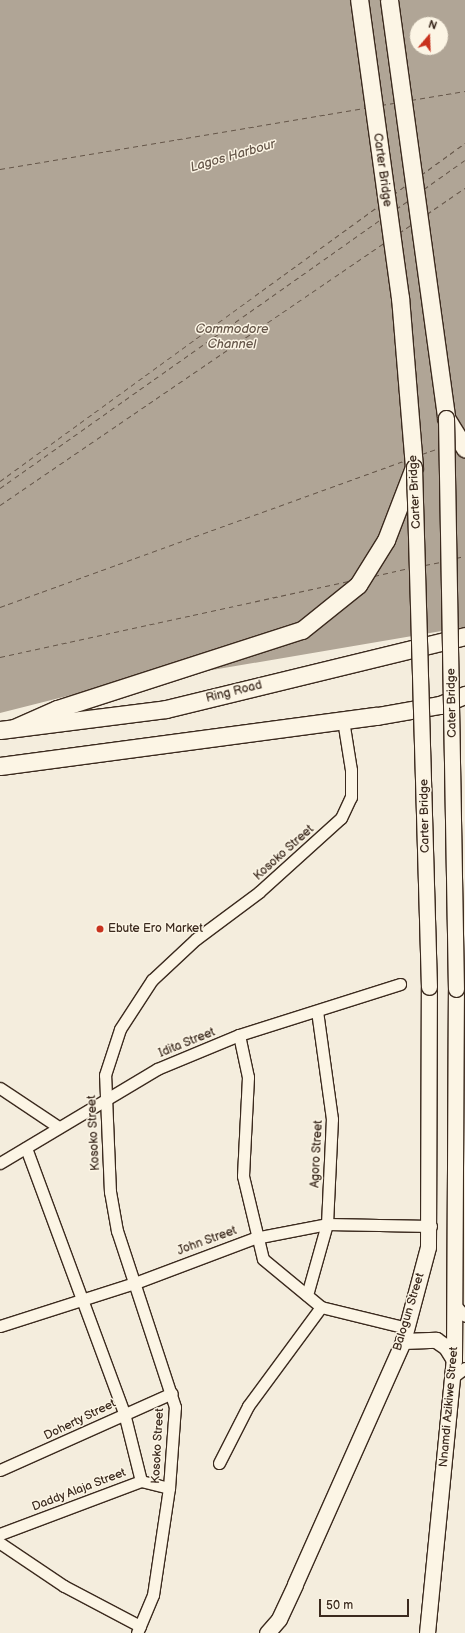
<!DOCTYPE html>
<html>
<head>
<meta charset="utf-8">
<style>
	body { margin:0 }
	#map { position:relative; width:465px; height:1633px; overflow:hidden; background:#f4eddd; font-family:"Balsamiq Sans",sans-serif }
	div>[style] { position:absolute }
	.water>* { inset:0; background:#b0a596 }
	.ferry>* { height:1px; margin-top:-0.5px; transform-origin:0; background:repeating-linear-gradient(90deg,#645548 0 5px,transparent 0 9px) }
	.roads { filter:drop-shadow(1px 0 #3b2a1e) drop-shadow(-1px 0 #3b2a1e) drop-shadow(0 1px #3b2a1e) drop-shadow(0 -1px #3b2a1e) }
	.street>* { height:11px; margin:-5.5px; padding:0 5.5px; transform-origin:5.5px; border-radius:5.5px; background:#fcf5e5 }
	.secondary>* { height:15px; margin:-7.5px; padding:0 7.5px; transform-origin:7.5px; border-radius:7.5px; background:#fcf5e5 }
	.primary>* { height:17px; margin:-8.5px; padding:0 8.5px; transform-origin:8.5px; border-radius:8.5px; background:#fcf5e5 }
	.bridges { filter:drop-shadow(1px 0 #3b2a1e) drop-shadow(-1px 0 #3b2a1e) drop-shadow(0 1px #3b2a1e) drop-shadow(0 -1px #3b2a1e) }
	.secondary-bridge>* { height:15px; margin:-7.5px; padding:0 7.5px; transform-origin:7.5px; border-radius:7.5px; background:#fcf5e5 }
	.dots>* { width:11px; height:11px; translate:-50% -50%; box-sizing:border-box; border:2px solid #fcf5e5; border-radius:50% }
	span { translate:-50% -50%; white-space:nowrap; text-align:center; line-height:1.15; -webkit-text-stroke:3px #fcf5e5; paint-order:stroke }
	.street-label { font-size:12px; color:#3b2a1e }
	.poi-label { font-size:12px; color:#3b2a1e }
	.left { translate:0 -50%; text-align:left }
	.water-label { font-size:13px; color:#645548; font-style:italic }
	.north { position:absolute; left:409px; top:16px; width:40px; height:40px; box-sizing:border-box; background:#fcf5e5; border:1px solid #afa495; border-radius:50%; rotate:19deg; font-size:11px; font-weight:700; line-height:16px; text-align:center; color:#3b2a1e }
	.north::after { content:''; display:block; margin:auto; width:14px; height:18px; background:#c8321e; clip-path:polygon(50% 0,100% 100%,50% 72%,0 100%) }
	.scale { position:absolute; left:319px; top:1599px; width:90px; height:18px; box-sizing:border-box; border:2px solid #3b2a1e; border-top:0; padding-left:5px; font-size:12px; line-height:14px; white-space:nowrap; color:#3b2a1e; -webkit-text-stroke:3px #fcf5e5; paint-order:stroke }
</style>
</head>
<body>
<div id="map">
	<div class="water">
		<div style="clip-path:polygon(evenodd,0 0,465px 0,465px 627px,83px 692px,0 713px,0 0,417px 24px,441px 24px,441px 48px,417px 48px,417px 24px)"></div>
	</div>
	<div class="ferry">
		<div style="left:411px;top:100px;width:55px;rotate:-9.5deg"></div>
		<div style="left:381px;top:105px;width:13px;rotate:-9deg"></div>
		<div style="left:0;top:169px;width:371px;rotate:-9.5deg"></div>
		<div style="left:421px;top:175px;width:54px;rotate:-36deg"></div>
		<div style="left:424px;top:189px;width:50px;rotate:-35.3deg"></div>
		<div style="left:393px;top:195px;width:15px;rotate:-37deg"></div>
		<div style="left:396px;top:209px;width:14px;rotate:-34deg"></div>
		<div style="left:427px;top:214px;width:46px;rotate:-34.4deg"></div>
		<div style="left:399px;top:233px;width:14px;rotate:-34deg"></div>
		<div style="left:422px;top:454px;width:18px;rotate:-19deg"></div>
		<div style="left:0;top:481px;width:470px;rotate:-36deg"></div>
		<div style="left:0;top:488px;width:465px;rotate:-35.2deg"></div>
		<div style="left:0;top:505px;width:465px;rotate:-34.3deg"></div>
		<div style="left:456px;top:558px;width:9px;rotate:-13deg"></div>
		<div style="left:425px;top:565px;width:16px;rotate:-11deg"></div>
		<div style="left:374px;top:576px;width:37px;rotate:-13deg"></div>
		<div style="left:0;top:607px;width:432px;rotate:-19.9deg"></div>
		<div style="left:0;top:657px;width:357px;rotate:-12.3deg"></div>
	</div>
	<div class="roads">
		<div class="street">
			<div style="left:239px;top:1035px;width:43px;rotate:77.9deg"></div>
			<div style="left:248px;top:1077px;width:99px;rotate:92.9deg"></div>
			<div style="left:243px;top:1176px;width:85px;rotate:76.5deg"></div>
			<div style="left:263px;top:1259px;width:75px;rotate:39.6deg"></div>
			<div style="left:321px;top:1307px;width:89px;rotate:13.7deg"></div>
			<div style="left:0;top:1088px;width:69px;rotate:33.7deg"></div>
			<div style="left:26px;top:1148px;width:283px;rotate:69.7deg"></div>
			<div style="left:124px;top:1413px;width:70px;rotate:76deg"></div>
			<div style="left:0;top:1163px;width:183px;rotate:-30.9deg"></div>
			<div style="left:157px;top:1069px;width:89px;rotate:-22.5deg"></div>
			<div style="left:239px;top:1035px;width:169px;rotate:-17.6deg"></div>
			<div style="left:307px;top:1295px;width:74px;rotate:-74.3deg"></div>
			<div style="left:327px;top:1224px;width:105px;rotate:-87.3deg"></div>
			<div style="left:332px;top:1119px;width:109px;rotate:-97.9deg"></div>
			<div style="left:456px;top:1306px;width:13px;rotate:48deg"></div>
			<div style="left:0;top:1326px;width:142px;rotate:-17.7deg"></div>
			<div style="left:135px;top:1283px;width:128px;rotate:-20.6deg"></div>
			<div style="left:255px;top:1238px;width:73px;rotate:-11deg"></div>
			<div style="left:327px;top:1224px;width:104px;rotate:1.1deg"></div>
			<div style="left:453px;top:1377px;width:15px;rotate:-37deg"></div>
			<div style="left:219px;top:1463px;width:64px;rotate:-63deg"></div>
			<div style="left:248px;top:1406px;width:123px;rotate:-53.6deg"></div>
			<div style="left:0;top:1470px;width:188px;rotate:-24.1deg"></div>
			<div style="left:0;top:1534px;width:151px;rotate:-20.6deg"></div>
			<div style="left:141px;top:1481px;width:29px;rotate:14deg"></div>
			<div style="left:0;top:1543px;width:77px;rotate:33.9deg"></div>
			<div style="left:64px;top:1586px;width:86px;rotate:27.8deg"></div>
			<div style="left:137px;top:1633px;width:41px;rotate:-67.2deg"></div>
			<div style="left:153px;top:1595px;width:108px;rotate:-81.5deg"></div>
			<div style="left:169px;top:1488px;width:81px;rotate:-85.8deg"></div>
			<div style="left:175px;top:1407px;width:185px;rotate:-108.2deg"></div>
			<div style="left:117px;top:1231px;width:40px;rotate:-100deg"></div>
			<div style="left:110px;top:1192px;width:117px;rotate:-92.4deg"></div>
			<div style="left:105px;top:1075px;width:48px;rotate:-71.9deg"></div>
			<div style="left:120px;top:1029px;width:59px;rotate:-56.9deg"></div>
			<div style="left:152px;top:980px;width:60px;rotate:-43deg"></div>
			<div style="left:196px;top:939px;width:79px;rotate:-36.7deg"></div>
			<div style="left:259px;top:892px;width:110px;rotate:-42.1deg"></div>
			<div style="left:341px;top:818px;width:23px;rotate:-65deg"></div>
			<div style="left:351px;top:797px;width:27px;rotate:-90deg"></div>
			<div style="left:351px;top:770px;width:51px;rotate:-99.1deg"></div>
		</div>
		<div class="secondary">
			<div style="left:403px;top:1341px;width:33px;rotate:-2deg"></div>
			<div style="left:436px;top:1340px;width:12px;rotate:35deg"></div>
			<div style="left:446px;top:1347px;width:15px;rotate:58deg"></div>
			<div style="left:267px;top:1633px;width:18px;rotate:-49deg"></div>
			<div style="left:279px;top:1619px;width:38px;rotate:-65deg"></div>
			<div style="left:295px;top:1584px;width:266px;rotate:-66deg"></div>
			<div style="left:403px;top:1341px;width:97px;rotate:-75.1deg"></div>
			<div style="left:428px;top:1247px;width:260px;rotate:-89.8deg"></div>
			<div style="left:427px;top:1633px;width:274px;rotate:-84.4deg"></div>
			<div style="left:454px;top:1360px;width:371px;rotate:-89.7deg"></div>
		</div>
		<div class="primary">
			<div style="left:389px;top:0;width:422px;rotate:82.2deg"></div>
			<div style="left:446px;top:418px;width:36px;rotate:58deg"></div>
			<div style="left:14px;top:728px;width:47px;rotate:-23.8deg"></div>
			<div style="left:57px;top:709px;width:257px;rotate:-17.9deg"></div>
			<div style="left:302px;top:630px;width:72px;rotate:-38.8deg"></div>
			<div style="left:358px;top:585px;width:53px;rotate:-58.1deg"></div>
			<div style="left:386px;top:540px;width:78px;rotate:-69deg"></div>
			<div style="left:414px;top:467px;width:170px;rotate:-94.7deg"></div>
			<div style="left:400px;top:298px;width:301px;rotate:-97.8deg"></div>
			<div style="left:0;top:730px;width:167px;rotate:-7.2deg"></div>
			<div style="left:166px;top:709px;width:308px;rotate:-13.7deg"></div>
			<div style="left:0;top:766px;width:380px;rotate:-7.6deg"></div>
			<div style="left:377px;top:716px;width:64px;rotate:-9.9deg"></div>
			<div style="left:440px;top:705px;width:27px;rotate:-22deg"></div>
		</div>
	</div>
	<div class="bridges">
		<div class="secondary-bridge">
			<div style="left:446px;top:418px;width:571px;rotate:89deg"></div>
			<div style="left:414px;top:467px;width:520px;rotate:88.35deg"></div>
		</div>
	</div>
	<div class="dots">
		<div style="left:100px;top:929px;background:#c8321e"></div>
	</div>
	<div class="street-label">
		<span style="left:382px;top:170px;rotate:82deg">Carter Bridge</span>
		<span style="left:415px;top:492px;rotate:-93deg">Carter Bridge</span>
		<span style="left:234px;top:692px;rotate:-14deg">Ring Road</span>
		<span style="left:452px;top:703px;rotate:-91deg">Cater Bridge</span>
		<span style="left:425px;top:816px;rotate:-91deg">Carter Bridge</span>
		<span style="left:284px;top:853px;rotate:-42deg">Kosoko Street</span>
		<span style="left:187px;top:1043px;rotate:-22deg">Idita Street</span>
		<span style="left:94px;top:1133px;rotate:-93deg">Kosoko Street</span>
		<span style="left:317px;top:1154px;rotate:-87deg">Agoro Street</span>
		<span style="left:207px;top:1241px;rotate:-20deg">John Street</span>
		<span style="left:409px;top:1312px;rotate:-73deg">Balogun Street</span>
		<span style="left:449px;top:1407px;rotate:-85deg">Nnamdi Azikiwe Street</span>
		<span style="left:80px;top:1420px;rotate:-26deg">Doherty Street</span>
		<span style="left:158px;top:1446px;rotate:-87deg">Kosoko Street</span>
		<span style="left:79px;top:1490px;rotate:-21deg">Daddy Alaja Street</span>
	</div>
	<div class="poi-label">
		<span class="left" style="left:108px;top:929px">Ebute Ero Market</span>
	</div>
	<div class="water-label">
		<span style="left:233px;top:156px;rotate:-16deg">Lagos Harbour</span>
		<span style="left:232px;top:337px">Commodore<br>Channel</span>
	</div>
	<div class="north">N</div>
	<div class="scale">50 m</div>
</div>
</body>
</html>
